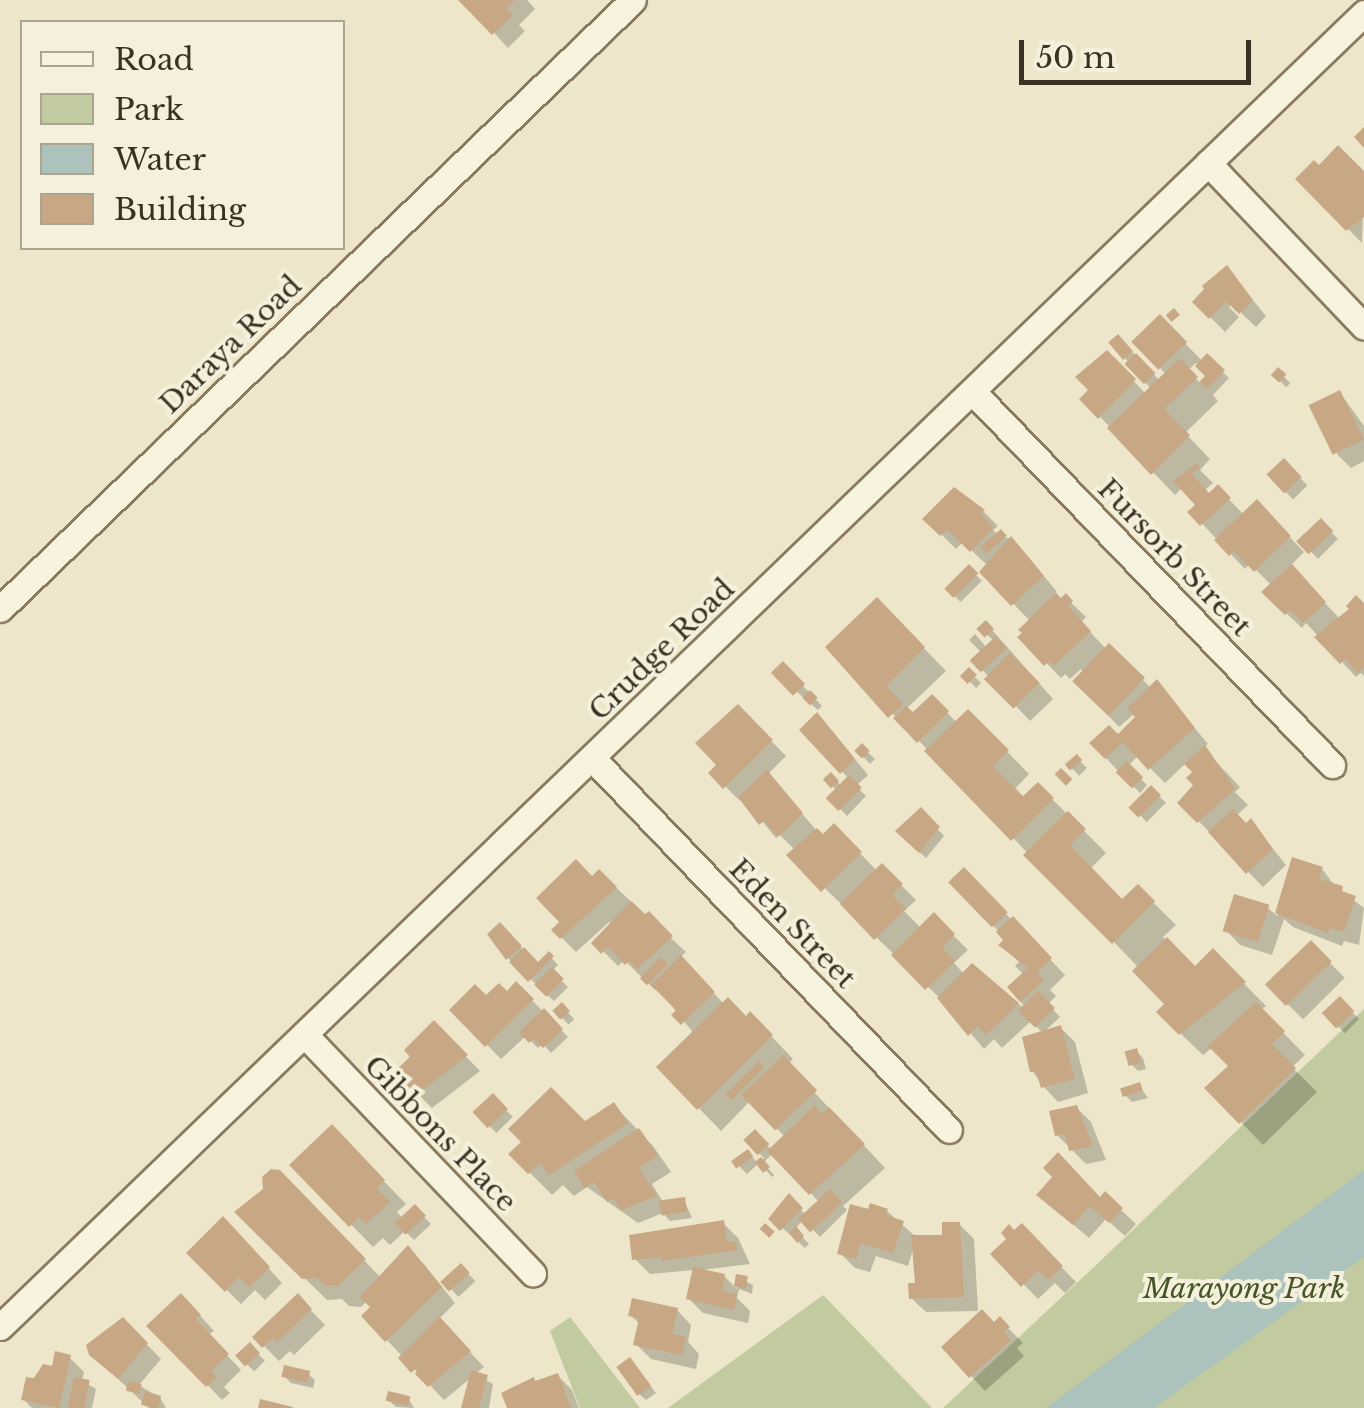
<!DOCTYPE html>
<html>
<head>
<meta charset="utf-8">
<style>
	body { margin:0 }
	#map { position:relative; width:1364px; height:1408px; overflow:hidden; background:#ede6cb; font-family:"Libre Baskerville",serif }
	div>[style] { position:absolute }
	.green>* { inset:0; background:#c1cb9f }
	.water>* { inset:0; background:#abc2bd }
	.shadow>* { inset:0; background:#0003; transform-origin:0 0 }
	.building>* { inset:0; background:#c8a884; transform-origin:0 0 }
	.roads { filter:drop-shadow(2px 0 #897a60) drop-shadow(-2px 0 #897a60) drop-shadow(0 2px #897a60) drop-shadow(0 -2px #897a60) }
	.minor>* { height:25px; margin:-12.5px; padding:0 12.5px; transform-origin:12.5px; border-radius:12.5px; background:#f7f3de }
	span { translate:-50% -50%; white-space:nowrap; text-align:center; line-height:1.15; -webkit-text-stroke:8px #f4f0db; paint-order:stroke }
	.street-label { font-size:28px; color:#3b3122 }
	.park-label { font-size:28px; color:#46562a; font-style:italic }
	.legend { position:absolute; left:20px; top:20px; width:325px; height:230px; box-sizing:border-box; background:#f4f0db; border:2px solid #aaa491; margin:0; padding:12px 18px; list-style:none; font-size:30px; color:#3b3122 }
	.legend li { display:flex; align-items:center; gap:20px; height:50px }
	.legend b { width:50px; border:2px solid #aaa491 }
	.scale { position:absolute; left:1019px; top:40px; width:232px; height:45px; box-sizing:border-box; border:5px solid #3b3122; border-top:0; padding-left:12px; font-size:30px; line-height:35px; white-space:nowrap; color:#3b3122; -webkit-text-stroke:8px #f4f0db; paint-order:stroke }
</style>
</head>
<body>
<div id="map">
	<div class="green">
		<div style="clip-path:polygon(1364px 1009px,1364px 1408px,943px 1408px,1094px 1267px)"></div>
		<div style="clip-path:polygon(823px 1295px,932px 1408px,668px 1408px)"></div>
		<div style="clip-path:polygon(570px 1317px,640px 1408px,580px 1408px,550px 1331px)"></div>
	</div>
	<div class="water">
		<div style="clip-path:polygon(1364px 1170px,1364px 1257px,1154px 1408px,1046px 1408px)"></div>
	</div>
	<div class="shadow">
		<div style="clip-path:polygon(464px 0,527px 0,535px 9px,519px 25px,525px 31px,508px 48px)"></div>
		<div style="clip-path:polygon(1319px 169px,1364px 175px,1362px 243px,1298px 179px)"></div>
		<div style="clip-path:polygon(1227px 269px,1266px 316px,1256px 327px,1232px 304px,1229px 307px,1239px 317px,1225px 332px,1195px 302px)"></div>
		<div style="clip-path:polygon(evenodd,1160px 317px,1203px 362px,1207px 357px,1229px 378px,1213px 395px,1218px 401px,1185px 433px,1210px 459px,1200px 470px,1213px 483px,1205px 490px,1210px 496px,1218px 488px,1244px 515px,1257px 503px,1304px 552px,1290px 566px,1340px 619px,1364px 607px,1364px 676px,1361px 673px,1356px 677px,1306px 623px,1302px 628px,1264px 592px,1271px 585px,1250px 564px,1245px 569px,1191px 512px,1198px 505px,1183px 487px,1175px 495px,1083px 399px,1092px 390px,1107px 353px,1146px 394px,1151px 389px,1112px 343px,1118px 337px,1160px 381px,1166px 374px,1134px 342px,1160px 317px,1196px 363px,1209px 376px,1201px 384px,1188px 370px,1196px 363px)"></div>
		<div style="left:1278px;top:370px;width:18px;height:6px;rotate:47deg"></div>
		<div style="clip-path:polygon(1340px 393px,1364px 426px,1364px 461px,1351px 468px,1337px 454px)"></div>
		<div style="left:1284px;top:462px;width:33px;height:20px;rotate:45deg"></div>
		<div style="clip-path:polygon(984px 512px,998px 526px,993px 530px,998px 535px,1011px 539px,1026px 554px,1057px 592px,1054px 595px,1061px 601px,1065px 597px,1086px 617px,1081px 622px,1106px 649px,1109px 647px,1151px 688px,1157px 683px,1208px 744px,1203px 748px,1240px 787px,1235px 792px,1248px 805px,1236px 816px,1247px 826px,1251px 821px,1286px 865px,1263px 887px,1181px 803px,1197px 785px,1195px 772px,1186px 763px,1165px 783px,1138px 756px,1128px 766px,1147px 785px,1140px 793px,1119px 772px,1093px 744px,1118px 737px,1139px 717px,1135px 713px,1119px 727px,1105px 712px,1081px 669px,1070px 679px,1065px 674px,1061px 678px,1021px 637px,1030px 621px,983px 572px,988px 566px,963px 542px,956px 549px,926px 519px)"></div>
		<div style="left:1321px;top:522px;width:24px;height:28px;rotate:45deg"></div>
		<div style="left:969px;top:568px;width:18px;height:30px;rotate:45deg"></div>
		<div style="clip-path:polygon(877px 600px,946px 671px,906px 709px,913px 716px,932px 697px,957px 723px,968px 712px,1029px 774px,1014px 790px,1023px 799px,1038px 785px,1106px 853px,1090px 869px,1122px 902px,1138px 887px,1176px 925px,1163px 937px,1195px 969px,1213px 952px,1266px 1006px,1261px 1010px,1305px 1055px,1292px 1067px,1317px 1092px,1263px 1145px,1208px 1088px,1231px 1066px,1213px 1047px,1203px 1055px,1180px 1033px,1167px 1004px,1139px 968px,828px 647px)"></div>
		<div style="clip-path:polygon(986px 623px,1053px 699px,1030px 721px,974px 661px,982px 653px,969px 640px,975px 634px,987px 648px,994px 641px,981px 629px)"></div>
		<div style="clip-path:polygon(783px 665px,822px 706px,818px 710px,775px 673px)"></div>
		<div style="left:969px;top:671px;width:17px;height:7px;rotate:45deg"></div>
		<div style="clip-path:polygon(738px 707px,786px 756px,768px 774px,823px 838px,834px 826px,877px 871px,897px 881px,916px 900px,904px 911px,921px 928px,934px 916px,968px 950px,954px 963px,964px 974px,972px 966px,1027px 1011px,1011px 988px,1024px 975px,1015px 966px,1019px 962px,1002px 945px,1007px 940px,952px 883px,964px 870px,1065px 975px,1050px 990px,1056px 996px,1048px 1004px,1060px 1017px,1043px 1033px,1060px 1027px,1075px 1042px,1088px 1093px,1058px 1102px,1044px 1087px,1032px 1071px,1043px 1033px,1031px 1021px,1002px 1048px,994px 1039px,984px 1049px,943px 1001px,790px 855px,795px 850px,780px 835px,776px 838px,743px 798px,740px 801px,712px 773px,720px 765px)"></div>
		<div style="clip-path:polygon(802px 730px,831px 730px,868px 775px,856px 786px,866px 796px,847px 816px,830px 798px,837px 791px,826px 780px,831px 776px,842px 786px,849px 779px)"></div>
		<div style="clip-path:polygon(862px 747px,875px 759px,870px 764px,858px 751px)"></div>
		<div style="left:1077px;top:758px;width:14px;height:11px;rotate:45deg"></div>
		<div style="left:1151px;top:788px;width:21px;height:27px;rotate:45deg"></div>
		<div style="clip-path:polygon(921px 811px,944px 836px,926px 858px,898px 832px)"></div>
		<div style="clip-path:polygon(1294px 860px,1322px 869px,1335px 886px,1364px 908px,1359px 945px,1344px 941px,1342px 946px,1293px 927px,1284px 919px,1272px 955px,1240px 945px,1226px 930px,1268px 908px,1277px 916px)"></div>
		<div style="clip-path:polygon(599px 872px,686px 952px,680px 957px,724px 1004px,746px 1020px,751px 1015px,793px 1059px,788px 1064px,885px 1168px,843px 1206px,847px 1210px,820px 1237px,803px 1220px,795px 1229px,809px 1244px,805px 1248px,772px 1219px,789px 1197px,807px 1216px,820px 1203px,773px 1153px,763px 1163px,774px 1175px,772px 1177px,759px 1163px,747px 1174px,736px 1163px,748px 1153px,758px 1163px,764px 1158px,747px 1141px,755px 1133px,772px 1150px,785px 1137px,750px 1101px,721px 1131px,659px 1067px,694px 1034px,657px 987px,655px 990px,624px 960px,618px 966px,595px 943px,612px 925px,609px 922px,576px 952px,554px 930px)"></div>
		<div style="clip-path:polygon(500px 925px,538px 965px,549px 955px,558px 965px,552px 971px,568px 987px,554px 1001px,508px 958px)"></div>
		<div style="left:1310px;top:943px;width:49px;height:59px;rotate:45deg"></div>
		<div style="clip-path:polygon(516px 984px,568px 1037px,551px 1053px,543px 1044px,538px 1048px,526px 1036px,501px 1059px,453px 1010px,507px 994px)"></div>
		<div style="left:1340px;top:1000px;width:27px;height:20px;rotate:45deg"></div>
		<div style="left:562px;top:1006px;width:18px;height:8px;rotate:47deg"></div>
		<div style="clip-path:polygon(434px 1024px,480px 1071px,432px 1108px,397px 1073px)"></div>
		<div style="clip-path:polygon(1136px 1051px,1143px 1058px,1146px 1069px,1138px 1071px,1131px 1064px)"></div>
		<div style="clip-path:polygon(1139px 1085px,1148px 1098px,1132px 1102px,1126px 1096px)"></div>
		<div style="left:493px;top:1097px;width:28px;height:23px;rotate:45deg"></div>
		<div style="clip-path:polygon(614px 1105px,653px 1146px,671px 1172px,652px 1184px,663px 1202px,684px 1200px,692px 1218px,670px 1221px,663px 1213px,638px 1223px,587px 1187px,574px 1196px,563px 1185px,552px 1195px,511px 1154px,585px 1124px)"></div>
		<div style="clip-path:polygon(1076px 1107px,1091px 1122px,1106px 1160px,1086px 1164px,1057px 1135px)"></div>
		<div style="clip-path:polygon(332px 1128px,406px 1204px,397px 1212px,403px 1219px,415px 1208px,431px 1224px,414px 1240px,405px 1231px,390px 1245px,383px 1238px,373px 1247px,293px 1165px)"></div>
		<div style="clip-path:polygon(302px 1195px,381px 1278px,423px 1263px,455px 1303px,439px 1319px,484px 1367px,475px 1374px,493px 1384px,489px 1408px,463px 1408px,472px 1377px,444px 1400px,364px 1316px,373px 1307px,367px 1301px,361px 1307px,349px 1306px,342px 1299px,327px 1300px,238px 1213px)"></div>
		<div style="clip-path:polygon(1039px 1195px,1101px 1200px,1105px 1195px,1136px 1224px,1125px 1236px,1106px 1219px,1089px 1238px)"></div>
		<div style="clip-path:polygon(852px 1207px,887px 1211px,916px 1237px,945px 1237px,959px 1224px,974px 1239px,978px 1311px,926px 1312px,911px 1298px,918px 1286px,914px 1246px,908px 1266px,876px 1256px,870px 1272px,855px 1268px,840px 1253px)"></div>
		<div style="clip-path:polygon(723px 1223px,738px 1238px,750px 1264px,701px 1270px,724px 1276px,737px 1289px,738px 1277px,753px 1285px,752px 1294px,739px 1289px,737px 1298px,750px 1311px,748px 1323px,703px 1313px,688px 1298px,694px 1270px,650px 1274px,635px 1259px)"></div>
		<div style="clip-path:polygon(1021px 1226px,1076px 1282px,1065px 1293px,1055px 1283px,1038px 1299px,994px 1254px)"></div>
		<div style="clip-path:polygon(237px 1234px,282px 1283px,265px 1300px,255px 1290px,241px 1304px,189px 1253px)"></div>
		<div style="left:461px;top:1266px;width:21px;height:23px;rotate:47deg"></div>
		<div style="clip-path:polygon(298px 1297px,325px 1325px,294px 1355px,290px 1351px,279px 1361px,255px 1337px)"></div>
		<div style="clip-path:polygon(677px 1310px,691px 1325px,688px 1342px,699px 1354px,696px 1369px,651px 1359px,636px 1344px,640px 1324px,631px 1316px)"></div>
		<div style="clip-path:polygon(196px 1311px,214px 1331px,208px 1335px,241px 1370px,224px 1387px,230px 1393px,222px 1400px,150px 1326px)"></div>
		<div style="clip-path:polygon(123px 1320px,161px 1359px,139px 1385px,160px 1398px,166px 1408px,149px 1408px,104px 1366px)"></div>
		<div style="clip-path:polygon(1000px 1320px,1023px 1343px,1017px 1348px,1024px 1356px,985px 1391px,944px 1347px)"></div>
		<div style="left:250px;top:1346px;width:21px;height:15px;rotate:45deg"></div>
		<div style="clip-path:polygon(69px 1357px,84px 1372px,82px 1381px,96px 1389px,92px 1408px,32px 1408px,23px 1399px,35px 1381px)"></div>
		<div style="clip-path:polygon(636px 1367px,656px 1393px,646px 1400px,639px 1394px)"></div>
		<div style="clip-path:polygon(308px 1374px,315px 1380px,313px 1388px,291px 1383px,284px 1376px)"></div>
		<div style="clip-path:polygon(557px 1375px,572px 1390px,579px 1408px,510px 1408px)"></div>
		<div style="clip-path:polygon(408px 1398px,414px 1408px,396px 1407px,389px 1400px)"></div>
	</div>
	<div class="building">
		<div style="clip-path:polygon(458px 0,515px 0,506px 9px,513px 15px,492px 35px)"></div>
		<div style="clip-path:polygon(1364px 127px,1364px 148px,1354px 137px)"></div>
		<div style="clip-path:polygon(1338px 145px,1364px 171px,1364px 217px,1346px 231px,1295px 179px,1314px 160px,1319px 165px)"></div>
		<div style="clip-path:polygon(1227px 265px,1253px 300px,1239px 314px,1226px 301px,1209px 319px,1192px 302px,1204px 289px,1202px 286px)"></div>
		<div style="left:1174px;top:308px;width:9px;height:11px;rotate:49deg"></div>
		<div style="left:1160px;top:314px;width:39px;height:40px;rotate:46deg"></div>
		<div style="left:1118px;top:334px;width:23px;height:13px;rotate:49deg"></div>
		<div style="clip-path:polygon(1107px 350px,1136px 379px,1098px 419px,1079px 399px,1088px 390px,1075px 377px)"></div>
		<div style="left:1136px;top:353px;width:28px;height:16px;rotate:46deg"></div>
		<div style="clip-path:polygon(1207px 353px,1225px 370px,1207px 389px,1199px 382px,1205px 376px,1195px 366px)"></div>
		<div style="clip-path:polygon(1180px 358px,1198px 377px,1164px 409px,1190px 435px,1151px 475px,1107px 428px)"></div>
		<div style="left:1278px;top:367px;width:11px;height:11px;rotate:41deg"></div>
		<div style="left:1340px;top:390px;width:55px;height:35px;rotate:64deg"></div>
		<div style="left:1284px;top:458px;width:26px;height:24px;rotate:47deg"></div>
		<div style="clip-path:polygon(1197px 463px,1200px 467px,1192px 474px,1209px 493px,1218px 484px,1231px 498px,1200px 526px,1187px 512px,1195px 505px,1173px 481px)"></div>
		<div style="clip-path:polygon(954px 487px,985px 510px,981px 514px,994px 528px,970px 552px,947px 529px,940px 536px,922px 519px)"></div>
		<div style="clip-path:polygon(1257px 499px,1291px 536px,1254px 572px,1234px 551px,1229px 556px,1214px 540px)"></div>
		<div style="left:1321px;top:518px;width:18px;height:34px;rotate:47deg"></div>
		<div style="left:1001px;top:529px;width:9px;height:27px;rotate:49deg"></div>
		<div style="clip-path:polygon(1011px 536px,1044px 576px,1011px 606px,979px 572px)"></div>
		<div style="left:969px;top:564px;width:13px;height:35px;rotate:45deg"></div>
		<div style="clip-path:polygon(1292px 564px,1326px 602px,1303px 623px,1290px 610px,1285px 615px,1261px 592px)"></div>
		<div style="clip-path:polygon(1056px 593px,1061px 598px,1066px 593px,1073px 601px,1068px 606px,1091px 631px,1054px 666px,1049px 661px,1044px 666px,1017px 637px,1022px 633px,1018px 630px)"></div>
		<div style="clip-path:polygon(1356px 595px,1364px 603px,1364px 667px,1358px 673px,1345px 659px,1340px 664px,1314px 637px,1349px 609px,1346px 606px)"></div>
		<div style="clip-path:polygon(877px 597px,925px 647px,886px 686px,903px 704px,888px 718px,825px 647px)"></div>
		<div style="left:986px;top:620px;width:12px;height:13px;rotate:48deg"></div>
		<div style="left:996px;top:636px;width:16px;height:36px;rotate:47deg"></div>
		<div style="left:1109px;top:643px;width:50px;height:53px;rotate:44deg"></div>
		<div style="left:1010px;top:653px;width:42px;height:37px;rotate:45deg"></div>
		<div style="left:783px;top:661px;width:32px;height:17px;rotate:46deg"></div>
		<div style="left:969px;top:667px;width:11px;height:13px;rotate:45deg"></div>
		<div style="clip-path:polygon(1157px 679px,1195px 728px,1148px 770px,1123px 742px,1105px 759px,1089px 743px,1109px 725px,1118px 734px,1135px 717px,1127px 708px)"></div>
		<div style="left:810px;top:690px;width:11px;height:11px;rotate:45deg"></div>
		<div style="clip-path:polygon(932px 694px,949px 711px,917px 743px,893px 718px,906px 706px,913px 712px)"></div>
		<div style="clip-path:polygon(738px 704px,773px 740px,723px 789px,708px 773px,716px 765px,695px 743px)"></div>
		<div style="clip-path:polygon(968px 709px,1009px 750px,993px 766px,1023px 796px,1038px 782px,1054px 798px,1011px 841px,924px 751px)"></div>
		<div style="clip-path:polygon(817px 712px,855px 759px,840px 774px,799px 730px)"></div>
		<div style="left:862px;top:743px;width:11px;height:11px;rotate:45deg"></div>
		<div style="clip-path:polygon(1205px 745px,1235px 789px,1197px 823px,1177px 803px,1193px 785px,1186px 778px,1192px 772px,1184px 764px)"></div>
		<div style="left:1077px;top:754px;width:8px;height:16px;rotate:50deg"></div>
		<div style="left:1127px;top:761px;width:23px;height:16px;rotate:45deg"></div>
		<div style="left:1061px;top:768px;width:16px;height:9px;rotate:45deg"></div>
		<div style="clip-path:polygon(767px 770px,803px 813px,778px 837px,764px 821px,759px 825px,738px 797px)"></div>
		<div style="left:831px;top:772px;width:12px;height:11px;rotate:48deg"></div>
		<div style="left:849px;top:775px;width:18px;height:33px;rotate:45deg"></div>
		<div style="left:1151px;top:785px;width:14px;height:32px;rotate:45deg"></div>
		<div style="clip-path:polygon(921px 807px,940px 827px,919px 853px,895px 831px)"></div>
		<div style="clip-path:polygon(1233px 809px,1246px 823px,1251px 818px,1273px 849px,1246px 874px,1208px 832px)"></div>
		<div style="clip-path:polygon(1068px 811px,1086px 829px,1070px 845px,1122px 899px,1138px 884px,1155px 901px,1112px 944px,1023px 855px)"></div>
		<div style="clip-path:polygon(834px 823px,862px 852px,821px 892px,786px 855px,817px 828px,823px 834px)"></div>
		<div style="clip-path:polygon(1292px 857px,1323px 867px,1319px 879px,1343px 886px,1342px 891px,1356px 896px,1344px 932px,1330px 928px,1328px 933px,1275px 913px)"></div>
		<div style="clip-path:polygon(576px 859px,592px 876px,599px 869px,617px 887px,560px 939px,551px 930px,559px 922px,536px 898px)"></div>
		<div style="clip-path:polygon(882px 863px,903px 884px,892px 895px,906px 909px,874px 940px,840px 904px)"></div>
		<div style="left:964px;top:867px;width:63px;height:22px;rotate:46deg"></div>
		<div style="left:1234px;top:894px;width:37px;height:39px;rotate:17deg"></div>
		<div style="clip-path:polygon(631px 901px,645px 914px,649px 911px,673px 936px,637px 969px,629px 961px,625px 965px,608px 947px,601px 954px,591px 943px)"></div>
		<div style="clip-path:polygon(934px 912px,955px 934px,942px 947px,955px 961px,925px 990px,891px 955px)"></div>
		<div style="clip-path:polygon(1013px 916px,1052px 958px,1037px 973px,1044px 980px,1020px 1002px,1007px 987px,1028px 968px,998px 945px,1003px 940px,996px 932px)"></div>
		<div style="clip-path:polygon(500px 922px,522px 946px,506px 960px,487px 934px)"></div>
		<div style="clip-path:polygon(1167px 937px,1195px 966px,1213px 948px,1246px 982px,1179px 1035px,1156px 1012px,1164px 1004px,1132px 971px)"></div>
		<div style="left:1311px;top:940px;width:30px;height:64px;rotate:46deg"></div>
		<div style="clip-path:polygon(524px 947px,538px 962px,549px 951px,554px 956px,528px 982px,509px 962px)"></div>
		<div style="clip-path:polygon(681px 955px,715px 992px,681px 1025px,671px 1015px,676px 1010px,651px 985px)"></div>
		<div style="left:661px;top:957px;width:10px;height:30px;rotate:45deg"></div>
		<div style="clip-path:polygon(972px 963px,1019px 1003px,986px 1035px,978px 1026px,968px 1036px,937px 998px)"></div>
		<div style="left:552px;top:967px;width:17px;height:25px;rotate:45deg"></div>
		<div style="clip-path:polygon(516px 981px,534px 999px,485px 1047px,449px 1010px,475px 984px,486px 995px,499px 983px,507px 991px)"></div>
		<div style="left:1038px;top:991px;width:24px;height:28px;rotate:45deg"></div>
		<div style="left:1340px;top:996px;width:21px;height:25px;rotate:47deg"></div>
		<div style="clip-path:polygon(728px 997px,746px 1016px,750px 1011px,773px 1035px,697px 1110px,656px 1067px)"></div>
		<div style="left:562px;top:1002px;width:12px;height:13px;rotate:48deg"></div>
		<div style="clip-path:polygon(1256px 1002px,1285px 1031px,1272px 1044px,1296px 1068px,1239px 1124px,1204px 1088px,1228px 1066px,1208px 1046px)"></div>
		<div style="clip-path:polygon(544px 1008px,563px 1029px,543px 1048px,534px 1039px,529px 1043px,519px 1032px)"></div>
		<div style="clip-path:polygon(434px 1020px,468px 1055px,416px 1095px,394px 1072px,410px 1057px,404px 1050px)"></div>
		<div style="clip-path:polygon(1061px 1025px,1075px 1079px,1041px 1088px,1036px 1071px,1030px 1072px,1022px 1037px)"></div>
		<div style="left:1137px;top:1048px;width:15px;height:13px;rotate:74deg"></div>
		<div style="left:783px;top:1055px;width:49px;height:58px;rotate:46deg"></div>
		<div style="left:759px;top:1061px;width:8px;height:47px;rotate:45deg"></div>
		<div style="left:1140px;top:1082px;width:9px;height:21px;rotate:72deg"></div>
		<div style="clip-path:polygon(551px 1087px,585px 1121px,614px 1102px,628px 1123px,549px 1175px,540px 1163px,528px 1174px,508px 1154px,521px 1142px,508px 1129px)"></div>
		<div style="left:493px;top:1093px;width:22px;height:28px;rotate:47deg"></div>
		<div style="clip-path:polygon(815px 1105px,822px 1114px,829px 1107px,865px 1144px,809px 1195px,767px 1151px)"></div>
		<div style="clip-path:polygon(1077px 1105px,1093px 1146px,1069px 1151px,1065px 1134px,1055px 1136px,1049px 1111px)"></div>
		<div style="clip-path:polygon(332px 1124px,385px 1180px,377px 1189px,390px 1202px,366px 1224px,359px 1217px,349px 1227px,289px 1165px)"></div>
		<div style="clip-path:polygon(639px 1128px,658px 1156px,639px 1168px,657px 1196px,621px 1210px,613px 1198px,607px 1202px,594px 1182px,584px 1188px,574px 1171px)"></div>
		<div style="left:755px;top:1129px;width:21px;height:16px;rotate:47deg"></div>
		<div style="left:748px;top:1149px;width:9px;height:21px;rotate:54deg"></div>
		<div style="clip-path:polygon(1058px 1152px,1100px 1197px,1105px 1191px,1123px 1208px,1109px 1223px,1090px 1206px,1073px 1225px,1036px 1195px,1052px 1177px,1043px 1168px)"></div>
		<div style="clip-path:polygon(761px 1157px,770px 1167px,763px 1173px,755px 1162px)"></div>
		<div style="clip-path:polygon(271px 1169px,280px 1170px,366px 1259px,338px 1286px,324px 1285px,317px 1278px,302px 1279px,234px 1212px,263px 1189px,262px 1177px)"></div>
		<div style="left:830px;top:1189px;width:18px;height:44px;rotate:47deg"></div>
		<div style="clip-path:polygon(789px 1193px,803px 1208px,780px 1231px,768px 1219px)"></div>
		<div style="left:685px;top:1197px;width:15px;height:26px;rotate:82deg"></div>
		<div style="clip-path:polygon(870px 1203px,888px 1209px,886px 1215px,904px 1221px,893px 1253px,861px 1243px,856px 1259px,837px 1254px,850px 1204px,868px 1209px)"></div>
		<div style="left:415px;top:1204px;width:16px;height:28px;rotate:47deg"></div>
		<div style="clip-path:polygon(223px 1216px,270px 1267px,249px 1288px,239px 1277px,225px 1292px,186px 1253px)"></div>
		<div style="clip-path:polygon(724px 1220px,727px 1242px,736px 1241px,737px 1250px,662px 1261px,661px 1257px,632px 1260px,629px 1235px)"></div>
		<div style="clip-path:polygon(942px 1222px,960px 1222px,964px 1297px,909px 1299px,908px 1283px,915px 1283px,911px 1235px,942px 1235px)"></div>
		<div style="left:765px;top:1223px;width:13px;height:8px;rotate:42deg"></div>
		<div style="clip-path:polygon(1022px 1223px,1063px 1266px,1049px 1280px,1038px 1270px,1021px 1287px,990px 1254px,1006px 1239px,1001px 1233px,1009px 1224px,1014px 1230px)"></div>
		<div style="clip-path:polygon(796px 1226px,804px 1236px,797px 1243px,789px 1233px)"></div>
		<div style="clip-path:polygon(408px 1245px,442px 1287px,385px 1342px,361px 1316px,370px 1307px,360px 1297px)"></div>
		<div style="left:461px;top:1263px;width:13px;height:28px;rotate:48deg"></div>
		<div style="clip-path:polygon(693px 1267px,725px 1274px,722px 1291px,737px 1294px,734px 1310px,686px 1299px)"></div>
		<div style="left:736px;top:1274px;width:12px;height:13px;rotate:9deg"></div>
		<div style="clip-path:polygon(181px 1293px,201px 1315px,196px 1319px,229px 1354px,211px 1371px,217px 1377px,206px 1387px,146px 1326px)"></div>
		<div style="clip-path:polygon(298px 1293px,312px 1309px,277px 1342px,273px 1338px,262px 1348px,252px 1337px)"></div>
		<div style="clip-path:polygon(632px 1298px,678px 1308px,672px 1334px,686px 1337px,682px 1355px,633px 1345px,639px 1318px,628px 1316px)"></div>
		<div style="clip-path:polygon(982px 1309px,994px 1322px,1000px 1316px,1010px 1327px,1004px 1332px,1011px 1340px,969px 1378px,941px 1347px)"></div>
		<div style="clip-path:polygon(439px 1316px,471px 1351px,428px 1387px,415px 1374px,419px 1366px,411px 1373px,398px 1358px)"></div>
		<div style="clip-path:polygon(123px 1317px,148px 1343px,118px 1379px,89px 1355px,86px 1345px)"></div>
		<div style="left:250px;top:1342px;width:15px;height:20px;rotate:48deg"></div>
		<div style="clip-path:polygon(55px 1351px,71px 1355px,59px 1408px,21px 1400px,26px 1377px,34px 1378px,43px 1364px,52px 1366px)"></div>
		<div style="left:630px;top:1357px;width:36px;height:17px;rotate:54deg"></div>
		<div style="left:284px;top:1365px;width:27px;height:12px;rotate:13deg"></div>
		<div style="clip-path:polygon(471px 1370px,488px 1375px,479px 1408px,461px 1408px)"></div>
		<div style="clip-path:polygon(558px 1373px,571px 1408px,507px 1408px,501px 1393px,534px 1377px,535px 1381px)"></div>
		<div style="left:74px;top:1377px;width:16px;height:32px;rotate:11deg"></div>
		<div style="left:128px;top:1381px;width:14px;height:10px;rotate:12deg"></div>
		<div style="left:145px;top:1391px;width:17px;height:14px;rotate:17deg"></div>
		<div style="left:388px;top:1391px;width:23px;height:10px;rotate:13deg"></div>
		<div style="clip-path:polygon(260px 1399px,293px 1407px,293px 1408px,258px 1408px)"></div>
	</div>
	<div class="roads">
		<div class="minor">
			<div style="left:1208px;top:163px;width:226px;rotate:46.4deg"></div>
			<div style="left:973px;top:392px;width:518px;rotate:46.1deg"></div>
			<div style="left:0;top:609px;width:878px;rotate:-43.89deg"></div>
			<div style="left:593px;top:759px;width:514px;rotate:46.18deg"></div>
			<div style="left:305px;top:1035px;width:330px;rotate:46.3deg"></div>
			<div style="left:0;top:1327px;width:1894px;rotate:-43.93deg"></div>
		</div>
	</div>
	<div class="street-label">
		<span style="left:231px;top:345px;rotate:-44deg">Daraya Road</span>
		<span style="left:1174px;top:558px;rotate:46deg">Fursorb Street</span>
		<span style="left:662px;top:650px;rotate:-44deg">Crudge Road</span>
		<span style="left:792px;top:924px;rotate:46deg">Eden Street</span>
		<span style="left:440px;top:1134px;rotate:46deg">Gibbons Place</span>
	</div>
	<div class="park-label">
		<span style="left:1244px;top:1289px">Marayong Park</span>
	</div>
	<ul class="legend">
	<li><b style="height:12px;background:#f7f3de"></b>Road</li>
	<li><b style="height:28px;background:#c1cb9f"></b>Park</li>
	<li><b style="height:28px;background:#abc2bd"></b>Water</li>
	<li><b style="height:28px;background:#c8a884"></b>Building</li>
	</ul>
	<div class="scale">50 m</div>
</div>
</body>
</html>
